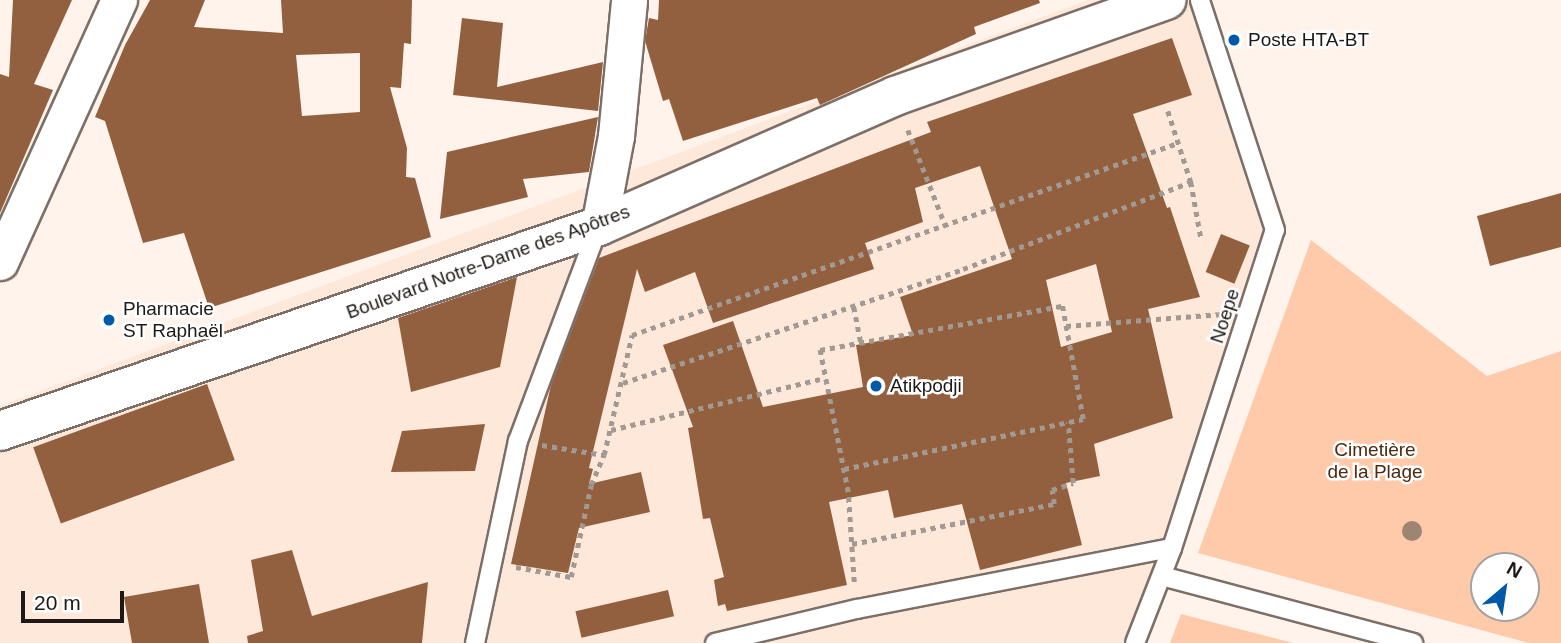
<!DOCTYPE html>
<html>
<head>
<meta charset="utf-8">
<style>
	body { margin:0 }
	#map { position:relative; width:1561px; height:643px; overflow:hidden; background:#fff3ec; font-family:Helvetica,sans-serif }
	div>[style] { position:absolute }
	.built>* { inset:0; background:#fee8da }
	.green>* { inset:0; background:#fecaa9 }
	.building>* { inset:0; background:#93603f; transform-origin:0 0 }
	.path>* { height:4.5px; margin-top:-2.25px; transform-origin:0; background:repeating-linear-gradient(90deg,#a29993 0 5px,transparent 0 10px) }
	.roads { filter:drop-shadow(2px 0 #7c6f67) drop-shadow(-2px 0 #7c6f67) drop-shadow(0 2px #7c6f67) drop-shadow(0 -2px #7c6f67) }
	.service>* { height:18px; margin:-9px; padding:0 9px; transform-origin:9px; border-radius:9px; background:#fff }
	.minor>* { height:35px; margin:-17.5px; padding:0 17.5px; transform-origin:17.5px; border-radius:17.5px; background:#fff }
	.tertiary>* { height:38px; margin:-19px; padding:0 19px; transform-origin:19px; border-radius:19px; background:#fff }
	.trees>* { width:20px; height:20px; margin:-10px; border-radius:50%; background:#9e8472 }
	.dots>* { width:19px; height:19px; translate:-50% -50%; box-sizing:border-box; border:4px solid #fff; border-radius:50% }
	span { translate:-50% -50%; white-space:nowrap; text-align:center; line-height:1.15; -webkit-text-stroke:5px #fff; paint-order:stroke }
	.poi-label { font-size:19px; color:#1e1916 }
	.left { translate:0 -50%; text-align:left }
	.street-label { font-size:19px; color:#1e1916 }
	.park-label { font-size:19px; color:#4e2a0f }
	.north { position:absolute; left:1470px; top:552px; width:70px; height:70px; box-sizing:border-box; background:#fff; border:2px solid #a5a3a2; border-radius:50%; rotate:29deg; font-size:19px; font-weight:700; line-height:28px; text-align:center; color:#1e1916 }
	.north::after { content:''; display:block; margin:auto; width:24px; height:32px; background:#005aa7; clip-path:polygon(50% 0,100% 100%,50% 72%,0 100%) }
	.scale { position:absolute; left:21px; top:591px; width:103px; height:32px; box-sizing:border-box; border:4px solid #1e1916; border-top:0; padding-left:9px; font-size:21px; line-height:24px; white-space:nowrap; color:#1e1916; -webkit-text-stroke:5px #fff; paint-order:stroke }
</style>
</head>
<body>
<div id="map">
	<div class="built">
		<div style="clip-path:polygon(1088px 0,1210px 0,1286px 225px,1138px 643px,0 643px,0 406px)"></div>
	</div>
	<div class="green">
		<div style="clip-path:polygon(evenodd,1311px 240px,1487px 376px,1561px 351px,1561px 643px,1529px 643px,1198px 553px,1311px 240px,1526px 566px,1526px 608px,1484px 608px,1484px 566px,1526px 566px)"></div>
		<div style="clip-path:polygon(1181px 614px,1293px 643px,1170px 643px)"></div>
	</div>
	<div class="building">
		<div style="clip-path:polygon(13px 0,72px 0,34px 84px,53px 90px,0 213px,0 74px,9px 77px)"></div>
		<div style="clip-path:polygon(evenodd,150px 0,205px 0,194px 27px,283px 33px,281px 0,412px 0,411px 44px,404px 43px,401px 88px,390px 87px,407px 148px,406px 177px,415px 178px,431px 237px,209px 308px,184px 233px,143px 243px,105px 121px,95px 117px,125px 45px,150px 0,360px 53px,360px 112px,302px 116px,296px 55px,360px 53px)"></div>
		<div style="clip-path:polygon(659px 0,1039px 0,1040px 3px,974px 27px,976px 34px,820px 105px,817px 98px,683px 141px,669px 99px,663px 101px,645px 41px,649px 18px,658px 20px)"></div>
		<div style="clip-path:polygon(462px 18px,503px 23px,497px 87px,603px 62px,598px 111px,453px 95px)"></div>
		<div style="clip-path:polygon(evenodd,1172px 38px,1192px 95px,1133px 114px,1167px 208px,1170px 207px,1200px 297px,1148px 309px,1173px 418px,1094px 444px,1100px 476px,1066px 483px,1082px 545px,980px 570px,962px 504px,894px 518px,888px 490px,829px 502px,847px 585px,727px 611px,725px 604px,718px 606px,714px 580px,724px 577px,710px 518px,703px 519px,688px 428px,693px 427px,663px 345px,733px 321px,763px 407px,863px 387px,856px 345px,913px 335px,900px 297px,1012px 259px,980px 166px,915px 188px,923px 222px,865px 243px,874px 269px,713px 323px,695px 272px,645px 292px,637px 269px,589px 468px,593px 469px,589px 484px,641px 472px,650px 512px,579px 528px,568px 573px,511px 564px,551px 385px,599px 258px,931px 132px,927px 122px,1172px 38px,1096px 264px,1112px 332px,1061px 347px,1046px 280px,1096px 264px)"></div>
		<div style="clip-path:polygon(598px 117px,589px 172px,523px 179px,528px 197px,440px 219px,447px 152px)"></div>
		<div style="clip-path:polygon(1561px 193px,1561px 247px,1490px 266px,1477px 216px)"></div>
		<div style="left:1221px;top:234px;width:31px;height:41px;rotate:22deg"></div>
		<div style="clip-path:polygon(517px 277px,500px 367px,411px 392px,398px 318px)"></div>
		<div style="left:207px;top:384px;width:81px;height:185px;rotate:70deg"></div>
		<div style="clip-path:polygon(485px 424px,475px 471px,391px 472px,402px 431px)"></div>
		<div style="clip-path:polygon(292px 550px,312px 616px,428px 582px,422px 643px,248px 643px,247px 636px,263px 631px,251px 560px)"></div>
		<div style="clip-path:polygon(199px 584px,209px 643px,132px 643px,124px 597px)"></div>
		<div style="left:668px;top:590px;width:27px;height:95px;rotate:77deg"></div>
	</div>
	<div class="path">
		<div style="left:1168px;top:111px;width:75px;rotate:72.1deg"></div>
		<div style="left:1191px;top:182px;width:57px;rotate:79.9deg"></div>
		<div style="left:908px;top:130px;width:104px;rotate:68.6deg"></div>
		<div style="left:854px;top:307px;width:36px;rotate:79deg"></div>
		<div style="left:1066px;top:326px;width:156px;rotate:-4.4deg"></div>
		<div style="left:623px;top:383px;width:359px;rotate:-18.5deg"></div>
		<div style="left:963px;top:269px;width:244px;rotate:-20.9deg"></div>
		<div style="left:611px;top:430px;width:219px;rotate:-13.7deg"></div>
		<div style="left:542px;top:445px;width:63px;rotate:9.2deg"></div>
		<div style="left:844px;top:469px;width:244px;rotate:-11.8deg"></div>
		<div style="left:1083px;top:419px;width:116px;rotate:-100.4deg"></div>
		<div style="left:852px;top:544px;width:206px;rotate:-11.2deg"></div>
		<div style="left:1054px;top:504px;width:14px;rotate:-98deg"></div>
		<div style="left:1052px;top:490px;width:22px;rotate:-18deg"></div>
		<div style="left:1073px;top:483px;width:61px;rotate:-94.7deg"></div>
		<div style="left:516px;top:567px;width:56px;rotate:10.3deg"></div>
		<div style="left:571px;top:577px;width:94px;rotate:-77.7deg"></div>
		<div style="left:591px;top:485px;width:33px;rotate:-67deg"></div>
		<div style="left:604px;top:455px;width:123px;rotate:-76.9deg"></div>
		<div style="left:632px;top:335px;width:579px;rotate:-19.37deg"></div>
		<div style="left:854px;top:582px;width:90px;rotate:-93.8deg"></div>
		<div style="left:848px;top:492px;width:145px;rotate:-101.2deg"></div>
		<div style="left:820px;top:350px;width:247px;rotate:-10.3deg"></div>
	</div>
	<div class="roads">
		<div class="service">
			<div style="left:1162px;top:576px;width:260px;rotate:14.9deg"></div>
			<div style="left:475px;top:643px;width:207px;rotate:-78deg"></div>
			<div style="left:518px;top:441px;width:228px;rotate:-69.4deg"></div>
			<div style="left:715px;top:643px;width:146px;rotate:-13.5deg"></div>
			<div style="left:857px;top:609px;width:321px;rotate:-11deg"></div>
			<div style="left:1135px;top:643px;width:102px;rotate:-68.7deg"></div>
			<div style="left:1172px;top:548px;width:334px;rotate:-72.1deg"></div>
			<div style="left:1275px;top:230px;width:242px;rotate:-108.1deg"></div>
		</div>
		<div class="minor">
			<div style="left:599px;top:226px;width:92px;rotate:-79.3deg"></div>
			<div style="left:616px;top:136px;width:137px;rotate:-84.5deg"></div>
			<div style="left:0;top:262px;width:288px;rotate:-65.6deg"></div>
		</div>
		<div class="tertiary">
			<div style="left:0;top:431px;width:633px;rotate:-18.89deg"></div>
			<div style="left:599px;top:226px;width:323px;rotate:-23.7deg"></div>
			<div style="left:895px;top:96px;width:288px;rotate:-19.5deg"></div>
		</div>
	</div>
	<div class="trees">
		<div style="left:1412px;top:531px"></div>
	</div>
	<div class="dots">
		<div style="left:1234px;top:40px;background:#005aa7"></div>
		<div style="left:109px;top:320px;background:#005aa7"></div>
		<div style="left:876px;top:386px;background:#005aa7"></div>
	</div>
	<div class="poi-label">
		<span class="left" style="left:1248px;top:40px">Poste HTA-BT</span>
		<span class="left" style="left:123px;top:320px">Pharmacie<br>ST Raphaël</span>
		<span class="left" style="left:890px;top:386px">Atikpodji</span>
	</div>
	<div class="street-label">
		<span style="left:488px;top:262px;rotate:-20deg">Boulevard Notre-Dame des Apôtres</span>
		<span style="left:1225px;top:316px;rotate:-72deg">Noepe</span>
	</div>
	<div class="park-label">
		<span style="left:1375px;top:461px">Cimetière<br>de la Plage</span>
	</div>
	<div class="north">N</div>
	<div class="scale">20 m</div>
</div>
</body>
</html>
